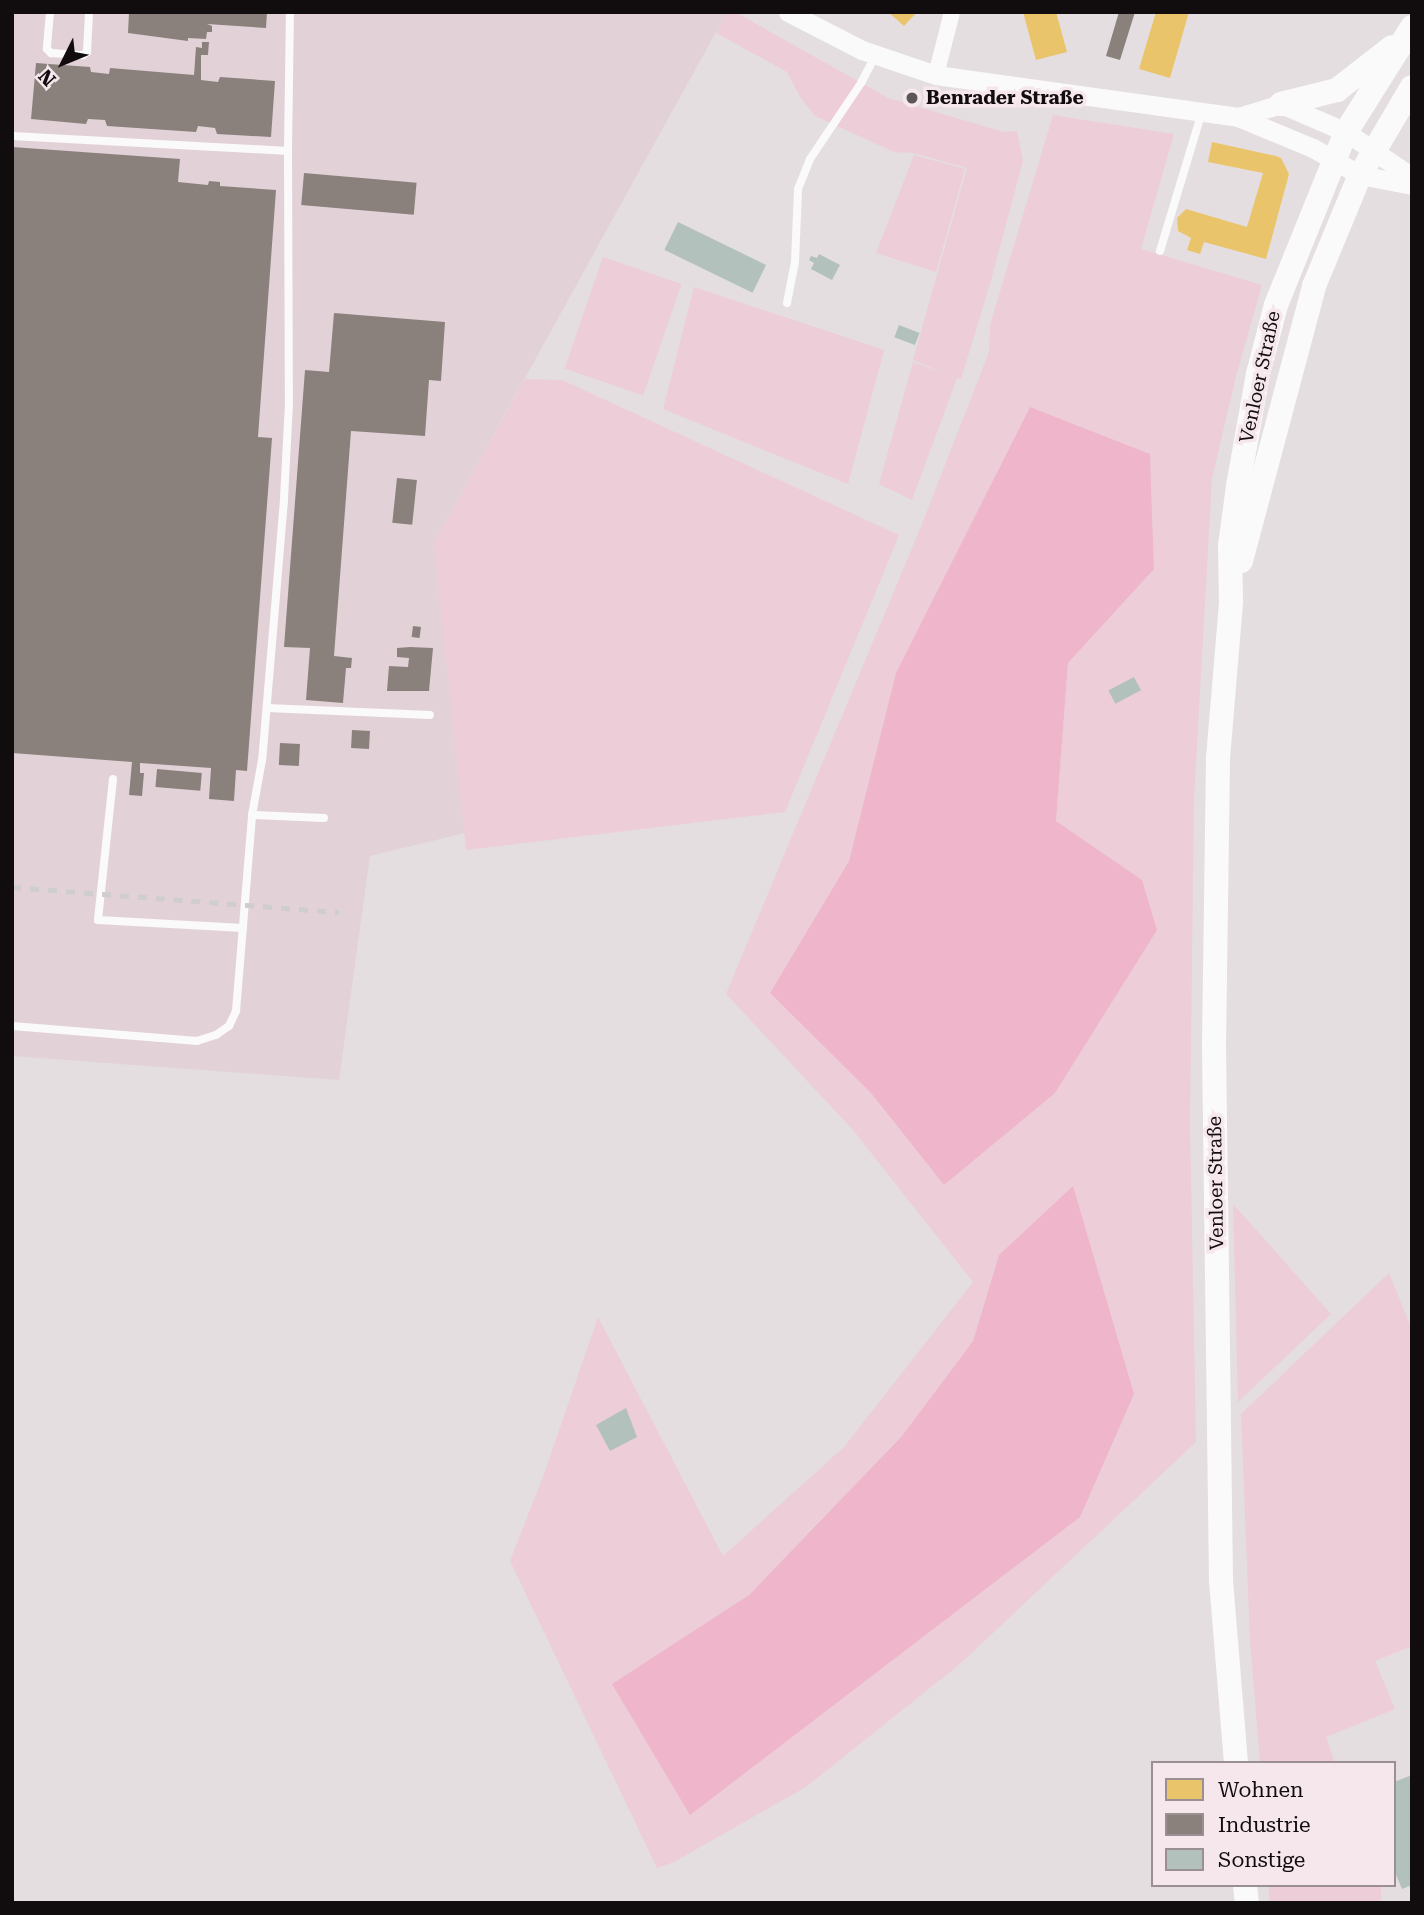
<!DOCTYPE html>
<html>
<head>
<meta charset="utf-8">
<style>
	body { margin:0 }
	#map { position:relative; width:1424px; height:1915px; overflow:hidden; background:#e4dee0; font-family:"Roboto Serif",serif }
	div>[style] { position:absolute }
	.built>* { inset:0; background:#e2d2d8 }
	.green>* { inset:0; background:#edcdd8; transform-origin:0 0 }
	.water>* { inset:0; background:#efb5ca }
	.homes>* { inset:0; background:#e9c46a }
	.industry>* { inset:0; background:#8a817c; transform-origin:0 0 }
	.building>* { inset:0; background:#b2c1bb; transform-origin:0 0 }
	.service>* { height:8px; margin:-4px; padding:0 4px; transform-origin:4px; border-radius:4px; background:#fbfafa }
	.minor>* { height:16px; margin:-8px; padding:0 8px; transform-origin:8px; border-radius:8px; background:#fbfafa }
	.tertiary>* { height:19px; margin:-9.5px; padding:0 9.5px; transform-origin:9.5px; border-radius:9.5px; background:#fbfafa }
	.primary>* { height:24px; margin:-12px; padding:0 12px; transform-origin:12px; border-radius:12px; background:#fbfafa }
	.rail>* { height:5px; margin-top:-2.5px; transform-origin:0; background:repeating-linear-gradient(90deg,#cfcdcd 0 9px,transparent 0 18px) }
	.dots>* { width:19px; height:19px; translate:-50% -50%; box-sizing:border-box; border:4px solid #f6e7ec; border-radius:50% }
	span { translate:-50% -50%; white-space:nowrap; text-align:center; line-height:1.15; -webkit-text-stroke:7px #f6e7ec; paint-order:stroke }
	.poi-label { font-size:19px; color:#110c0e; font-weight:700 }
	.left { translate:0 -50%; text-align:left }
	.street-label { font-size:19px; color:#110c0e }
	.frame { position:absolute; inset:0; border:14px solid #110c0e; pointer-events:none }
	.legend { position:absolute; left:1151px; top:1761px; width:245px; height:126px; box-sizing:border-box; background:#f6e7ec; border:2px solid #9a8f93; margin:0; padding:9px 12px; list-style:none; font-size:21px; color:#110c0e }
	.legend li { display:flex; align-items:center; gap:14px; height:35px }
	.legend b { width:35px; border:2px solid #9a8f93 }
	.north { position:absolute; left:28px; top:28px; width:70px; height:70px; -webkit-text-stroke:5px #f6e7ec; paint-order:stroke; rotate:227deg; font-size:19px; font-weight:700; line-height:28px; text-align:center; color:#110c0e }
	.north::after { content:''; display:block; margin:auto; width:24px; height:32px; background:#110c0e; clip-path:polygon(50% 0,100% 100%,50% 72%,0 100%) }
</style>
</head>
<body>
<div id="map">
	<div class="built">
		<div style="clip-path:polygon(12px 12px,727px 12px,434px 543px,465px 833px,370px 856px,339px 1080px,12px 1056px)"></div>
	</div>
	<div class="green">
		<div style="clip-path:polygon(727px 12px,735px 12px,888px 98px,1004px 132px,1017px 131px,1023px 161px,990px 284px,961px 379px,957px 378px,912px 500px,879px 484px,913px 362px,946px 374px,913px 360px,967px 168px,914px 153px,894px 152px,815px 116px,800px 97px,787px 72px,716px 33px)"></div>
		<div style="clip-path:polygon(evenodd,1053px 115px,1174px 134px,1141px 249px,1262px 285px,1236px 376px,1212px 479px,1194px 798px,1190px 1123px,1196px 1442px,960px 1664px,806px 1787px,674px 1862px,657px 1868px,510px 1561px,544px 1474px,598px 1317px,723px 1556px,844px 1447px,973px 1282px,853px 1130px,726px 994px,920px 529px,989px 352px,990px 325px,1053px 115px,1030px 407px,1150px 454px,1154px 569px,1068px 663px,1056px 821px,1142px 880px,944px 1185px,871px 1093px,770px 993px,849px 861px,896px 673px,1030px 407px,1053px 115px,999px 1255px,1080px 1517px,612px 1684px,749px 1595px,902px 1436px,973px 1341px,999px 1255px)"></div>
		<div style="clip-path:polygon(914px 155px,965px 169px,936px 272px,876px 253px)"></div>
		<div style="left:603px;top:257px;width:83px;height:118px;rotate:19deg"></div>
		<div style="clip-path:polygon(694px 287px,884px 350px,848px 484px,663px 409px)"></div>
		<div style="clip-path:polygon(525px 379px,562px 380px,899px 535px,785px 812px,466px 850px,434px 543px)"></div>
		<div style="clip-path:polygon(1233px 1204px,1331px 1314px,1238px 1402px)"></div>
		<div style="clip-path:polygon(1389px 1273px,1412px 1330px,1412px 1646px,1375px 1661px,1395px 1709px,1326px 1737px,1335px 1763px,1260px 1763px,1250px 1640px,1241px 1414px)"></div>
		<div style="left:1269px;top:1885px;width:112px;height:18px"></div>
	</div>
	<div class="water">
		<div style="clip-path:polygon(1030px 407px,1150px 454px,1154px 569px,1068px 663px,1056px 821px,1142px 880px,1157px 930px,1055px 1093px,944px 1185px,871px 1093px,770px 993px,849px 861px,896px 673px)"></div>
		<div style="clip-path:polygon(1073px 1186px,1134px 1394px,1080px 1517px,690px 1815px,612px 1684px,749px 1595px,902px 1436px,973px 1341px,999px 1255px)"></div>
	</div>
	<div class="homes">
		<div style="clip-path:polygon(888px 12px,917px 12px,904px 26px)"></div>
		<div style="clip-path:polygon(1023px 12px,1056px 12px,1067px 52px,1036px 60px)"></div>
		<div style="clip-path:polygon(1156px 12px,1189px 12px,1170px 78px,1139px 69px)"></div>
		<div style="clip-path:polygon(1212px 142px,1276px 156px,1281px 158px,1289px 174px,1266px 259px,1204px 242px,1200px 254px,1187px 250px,1191px 238px,1178px 231px,1177px 218px,1186px 209px,1247px 227px,1263px 173px,1208px 162px)"></div>
	</div>
	<div class="industry">
		<div style="clip-path:polygon(129px 12px,267px 12px,266px 28px,207px 24px,212px 26px,212px 32px,207px 32px,206px 39px,188px 38px,188px 41px,128px 33px)"></div>
		<div style="clip-path:polygon(1119px 12px,1135px 12px,1120px 60px,1106px 56px)"></div>
		<div style="clip-path:polygon(202px 42px,209px 42px,208px 55px,201px 55px,201px 80px,218px 82px,220px 77px,275px 81px,271px 137px,217px 134px,215px 128px,198px 126px,196px 132px,107px 126px,105px 120px,88px 119px,86px 124px,31px 119px,36px 63px,90px 67px,91px 72px,109px 74px,110px 68px,194px 75px,196px 47px,202px 48px)"></div>
		<div style="clip-path:polygon(12px 147px,180px 159px,178px 182px,208px 185px,209px 181px,220px 182px,220px 186px,276px 190px,258px 437px,272px 438px,247px 771px,236px 770px,234px 801px,209px 799px,211px 768px,140px 763px,140px 773px,144px 773px,142px 796px,129px 795px,132px 762px,12px 753px)"></div>
		<div style="left:304px;top:173px;width:113px;height:32px;rotate:5deg"></div>
		<div style="clip-path:polygon(334px 313px,445px 322px,441px 381px,429px 380px,425px 436px,351px 431px,334px 656px,352px 658px,351px 668px,346px 668px,343px 703px,306px 700px,310px 648px,284px 647px,305px 370px,329px 372px)"></div>
		<div style="left:397px;top:478px;width:20px;height:45px;rotate:6deg"></div>
		<div style="left:413px;top:626px;width:8px;height:11px;rotate:7deg"></div>
		<div style="clip-path:polygon(410px 647px,433px 648px,429px 691px,387px 691px,389px 666px,408px 667px,409px 658px,397px 657px,397px 648px)"></div>
		<div style="left:352px;top:730px;width:18px;height:18px;rotate:3deg"></div>
		<div style="left:280px;top:743px;width:20px;height:22px;rotate:3deg"></div>
		<div style="left:157px;top:769px;width:45px;height:18px;rotate:5deg"></div>
	</div>
	<div class="building">
		<div style="left:678px;top:222px;width:98px;height:31px;rotate:26deg"></div>
		<div style="clip-path:polygon(819px 254px,840px 265px,832px 280px,811px 269px,814px 263px,809px 260px,811px 256px,817px 258px)"></div>
		<div style="left:899px;top:325px;width:22px;height:13px;rotate:21deg"></div>
		<div style="left:1134px;top:677px;width:15px;height:29px;rotate:62deg"></div>
		<div style="clip-path:polygon(626px 1408px,637px 1437px,610px 1451px,596px 1425px)"></div>
		<div style="clip-path:polygon(1412px 1775px,1412px 1885px,1402px 1889px,1394px 1870px,1394px 1782px)"></div>
	</div>
	<div class="service">
		<div style="left:50px;top:12px;width:37px;rotate:95deg"></div>
		<div style="left:47px;top:49px;width:6px;rotate:45deg"></div>
		<div style="left:51px;top:53px;width:32px;rotate:4deg"></div>
		<div style="left:83px;top:55px;width:5px;rotate:-37deg"></div>
		<div style="left:87px;top:52px;width:40px;rotate:-87.1deg"></div>
		<div style="left:12px;top:136px;width:276px;rotate:3.1deg"></div>
		<div style="left:288px;top:151px;width:252px;rotate:89.8deg"></div>
		<div style="left:289px;top:403px;width:97px;rotate:93deg"></div>
		<div style="left:284px;top:500px;width:261px;rotate:94.8deg"></div>
		<div style="left:262px;top:760px;width:56px;rotate:100.3deg"></div>
		<div style="left:252px;top:815px;width:72px;rotate:2.4deg"></div>
		<div style="left:288px;top:151px;width:139px;rotate:-89.2deg"></div>
		<div style="left:1160px;top:251px;width:145px;rotate:-73.2deg"></div>
		<div style="left:787px;top:303px;width:42px;rotate:-79deg"></div>
		<div style="left:795px;top:262px;width:73px;rotate:-87.6deg"></div>
		<div style="left:798px;top:189px;width:32px;rotate:-68deg"></div>
		<div style="left:810px;top:159px;width:92px;rotate:-56.1deg"></div>
		<div style="left:861px;top:83px;width:32px;rotate:-62deg"></div>
		<div style="left:267px;top:708px;width:163px;rotate:2.5deg"></div>
		<div style="left:113px;top:779px;width:142px;rotate:96.1deg"></div>
		<div style="left:98px;top:920px;width:145px;rotate:3.2deg"></div>
		<div style="left:12px;top:1026px;width:186px;rotate:4.6deg"></div>
		<div style="left:197px;top:1041px;width:20px;rotate:-18deg"></div>
		<div style="left:216px;top:1035px;width:16px;rotate:-35deg"></div>
		<div style="left:229px;top:1026px;width:17px;rotate:-65deg"></div>
		<div style="left:236px;top:1011px;width:197px;rotate:-85.3deg"></div>
	</div>
	<div class="minor">
		<div style="left:936px;top:75px;width:65px;rotate:-75.7deg"></div>
	</div>
	<div class="tertiary">
		<div style="left:788px;top:12px;width:83px;rotate:27.2deg"></div>
		<div style="left:862px;top:50px;width:78px;rotate:18.7deg"></div>
		<div style="left:936px;top:75px;width:305px;rotate:7.9deg"></div>
		<div style="left:1238px;top:117px;width:81px;rotate:22.5deg"></div>
		<div style="left:1313px;top:148px;width:54px;rotate:29.9deg"></div>
		<div style="left:1360px;top:175px;width:53px;rotate:10.9deg"></div>
		<div style="left:1238px;top:117px;width:45px;rotate:-16.8deg"></div>
		<div style="left:1281px;top:104px;width:71px;rotate:23.3deg"></div>
		<div style="left:1346px;top:132px;width:80px;rotate:34.3deg"></div>
	</div>
	<div class="primary">
		<div style="left:1281px;top:104px;width:58px;rotate:-14deg"></div>
		<div style="left:1337px;top:90px;width:70px;rotate:-38deg"></div>
		<div style="left:1241px;top:561px;width:285px;rotate:-75.1deg"></div>
		<div style="left:1314px;top:286px;width:120px;rotate:-67.5deg"></div>
		<div style="left:1360px;top:175px;width:102px;rotate:-59.4deg"></div>
		<div style="left:1236px;top:1763px;width:184px;rotate:-94.7deg"></div>
		<div style="left:1221px;top:1580px;width:534px;rotate:-90.75deg"></div>
		<div style="left:1214px;top:1046px;width:288px;rotate:-89.2deg"></div>
		<div style="left:1218px;top:758px;width:157px;rotate:-85.2deg"></div>
		<div style="left:1231px;top:602px;width:56px;rotate:-91deg"></div>
		<div style="left:1230px;top:546px;width:61px;rotate:-82.4deg"></div>
		<div style="left:1238px;top:486px;width:114px;rotate:-79.9deg"></div>
		<div style="left:1258px;top:374px;width:71px;rotate:-75.4deg"></div>
		<div style="left:1276px;top:305px;width:187px;rotate:-68deg"></div>
		<div style="left:1346px;top:132px;width:124px;rotate:-57.8deg"></div>
		<div style="left:1245px;top:1885px;width:18px;rotate:84deg"></div>
	</div>
	<div class="rail">
		<div style="left:12px;top:887px;width:328px;rotate:4.4deg"></div>
	</div>
	<div class="dots">
		<div style="left:912px;top:98px;background:#5b5658"></div>
	</div>
	<div class="poi-label">
		<span class="left" style="left:926px;top:98px">Benrader Straße</span>
	</div>
	<div class="street-label">
		<span style="left:1260px;top:377px;rotate:-78deg">Venloer Straße</span>
		<span style="left:1216px;top:1183px;rotate:-91deg">Venloer Straße</span>
	</div>
	<div class="frame"></div>
	<ul class="legend">
	<li><b style="height:19px;background:#e9c46a"></b>Wohnen</li>
	<li><b style="height:19px;background:#8a817c"></b>Industrie</li>
	<li><b style="height:19px;background:#b2c1bb"></b>Sonstige</li>
	</ul>
	<div class="north">N</div>
</div>
</body>
</html>
